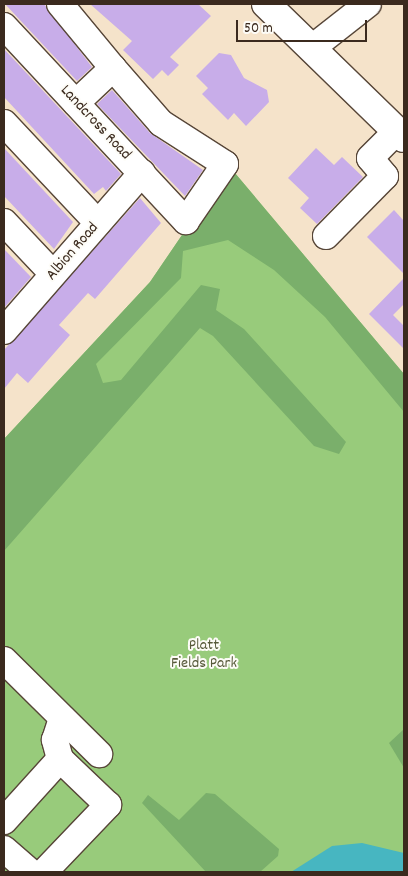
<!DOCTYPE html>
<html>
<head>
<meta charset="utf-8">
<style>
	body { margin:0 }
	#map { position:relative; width:408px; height:876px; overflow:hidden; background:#f5e3ca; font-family:Dekko,sans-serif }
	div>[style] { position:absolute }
	.green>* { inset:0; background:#98cb7b }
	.forest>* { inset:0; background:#7aaf6b }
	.water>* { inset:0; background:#47b6c1 }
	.building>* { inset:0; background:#c8ade9 }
	.roads { filter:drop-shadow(1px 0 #574638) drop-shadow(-1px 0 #574638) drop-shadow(0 1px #574638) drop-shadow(0 -1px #574638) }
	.minor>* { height:26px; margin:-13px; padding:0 13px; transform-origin:13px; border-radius:13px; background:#fff }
	.highway>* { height:28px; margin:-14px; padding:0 14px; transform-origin:14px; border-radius:14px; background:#fff }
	span { translate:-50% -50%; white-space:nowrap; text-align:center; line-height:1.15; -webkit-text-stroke:4px #fdfcf7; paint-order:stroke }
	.street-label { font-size:16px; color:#3b2a1e }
	.park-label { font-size:16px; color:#575a3a }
	.frame { position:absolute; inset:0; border:5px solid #3b2a1e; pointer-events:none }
	.scale { position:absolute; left:236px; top:20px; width:131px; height:22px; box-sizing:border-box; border:2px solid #3b2a1e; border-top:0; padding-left:6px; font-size:15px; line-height:18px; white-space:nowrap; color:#3b2a1e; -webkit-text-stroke:4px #fdfcf7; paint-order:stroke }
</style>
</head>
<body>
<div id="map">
	<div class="green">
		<div style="clip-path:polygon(229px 166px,404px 374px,404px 872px,4px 872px,4px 439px,150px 282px)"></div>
	</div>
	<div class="forest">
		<div style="clip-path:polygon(229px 166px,404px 374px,404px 412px,325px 317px,274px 270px,228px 240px,183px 251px,181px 278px,96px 364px,103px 383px,121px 380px,201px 285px,220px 289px,216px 310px,244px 329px,346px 442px,339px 454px,314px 446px,213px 336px,200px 328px,4px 551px,4px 439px,150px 282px)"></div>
		<div style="clip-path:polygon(404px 729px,404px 768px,389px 743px)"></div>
		<div style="clip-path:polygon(206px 793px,215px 794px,279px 849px,278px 856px,260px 872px,206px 872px,142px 803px,148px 795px,179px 820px)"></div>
	</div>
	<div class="water">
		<div style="clip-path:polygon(362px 843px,404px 853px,404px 872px,291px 872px,332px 846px)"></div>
	</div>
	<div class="building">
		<div style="clip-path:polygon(5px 4px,44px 4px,92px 67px,77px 81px)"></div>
		<div style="clip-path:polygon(90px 4px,198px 4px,211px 16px,170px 57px,179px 65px,168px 76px,162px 70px,153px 79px,123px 50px,132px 41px)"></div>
		<div style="clip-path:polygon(4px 49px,121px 174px,106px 191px,103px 187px,94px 194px,4px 97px)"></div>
		<div style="clip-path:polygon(219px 53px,231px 55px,244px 78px,267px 90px,269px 102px,246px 126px,234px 113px,228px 120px,202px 94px,208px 88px,196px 76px)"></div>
		<div style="clip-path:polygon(112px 90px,150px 133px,203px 170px,185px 196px,97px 104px)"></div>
		<div style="clip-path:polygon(4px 148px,73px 222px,54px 249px,4px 196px)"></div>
		<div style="clip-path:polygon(316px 148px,334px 165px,342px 157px,363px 177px,317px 224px,300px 208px,309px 198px,288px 178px)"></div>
		<div style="clip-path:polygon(140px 198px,161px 223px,95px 299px,88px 293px,59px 325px,70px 335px,28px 383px,17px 373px,4px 389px,4px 350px)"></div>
		<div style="clip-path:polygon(394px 210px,404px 221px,404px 274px,367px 237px)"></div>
		<div style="clip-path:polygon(4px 249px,31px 277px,4px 308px)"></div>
		<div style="clip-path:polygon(404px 278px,404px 304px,393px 315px,404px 326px,404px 349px,369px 314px)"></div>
	</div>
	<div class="roads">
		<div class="minor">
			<div style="left:60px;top:4px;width:83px;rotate:50.4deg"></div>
			<div style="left:113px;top:68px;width:51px;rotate:136.6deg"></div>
			<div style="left:4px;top:26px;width:267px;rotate:47deg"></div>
			<div style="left:186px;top:221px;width:69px;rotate:-55.6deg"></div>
			<div style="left:225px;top:164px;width:76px;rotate:-147.4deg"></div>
			<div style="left:161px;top:123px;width:73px;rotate:-131.1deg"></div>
			<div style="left:312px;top:48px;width:71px;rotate:-38.2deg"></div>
			<div style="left:4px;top:123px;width:137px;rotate:46.8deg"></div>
			<div style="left:4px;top:222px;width:71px;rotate:46.7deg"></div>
			<div style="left:326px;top:236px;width:84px;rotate:-45.5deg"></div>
			<div style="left:385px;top:176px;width:23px;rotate:-130deg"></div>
			<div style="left:370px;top:158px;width:38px;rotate:-45deg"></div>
			<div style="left:4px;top:331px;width:210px;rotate:-48.9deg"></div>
			<div style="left:4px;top:660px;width:134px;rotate:44.7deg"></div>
			<div style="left:4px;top:821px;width:84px;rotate:-47.9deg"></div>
			<div style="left:4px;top:849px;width:35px;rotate:41deg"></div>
			<div style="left:44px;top:872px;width:93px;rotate:-46.3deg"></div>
			<div style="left:108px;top:805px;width:66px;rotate:-136.2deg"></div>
			<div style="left:60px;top:759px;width:20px;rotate:-105deg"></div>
			<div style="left:55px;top:740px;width:23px;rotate:-72deg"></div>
		</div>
		<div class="highway">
			<div style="left:266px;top:4px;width:192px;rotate:44.2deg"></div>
		</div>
	</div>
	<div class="street-label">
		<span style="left:95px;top:123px;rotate:47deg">Landcross Road</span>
		<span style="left:73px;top:252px;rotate:-49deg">Albion Road</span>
	</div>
	<div class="park-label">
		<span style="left:204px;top:655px">Platt<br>Fields Park</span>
	</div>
	<div class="frame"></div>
	<div class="scale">50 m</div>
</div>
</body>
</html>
